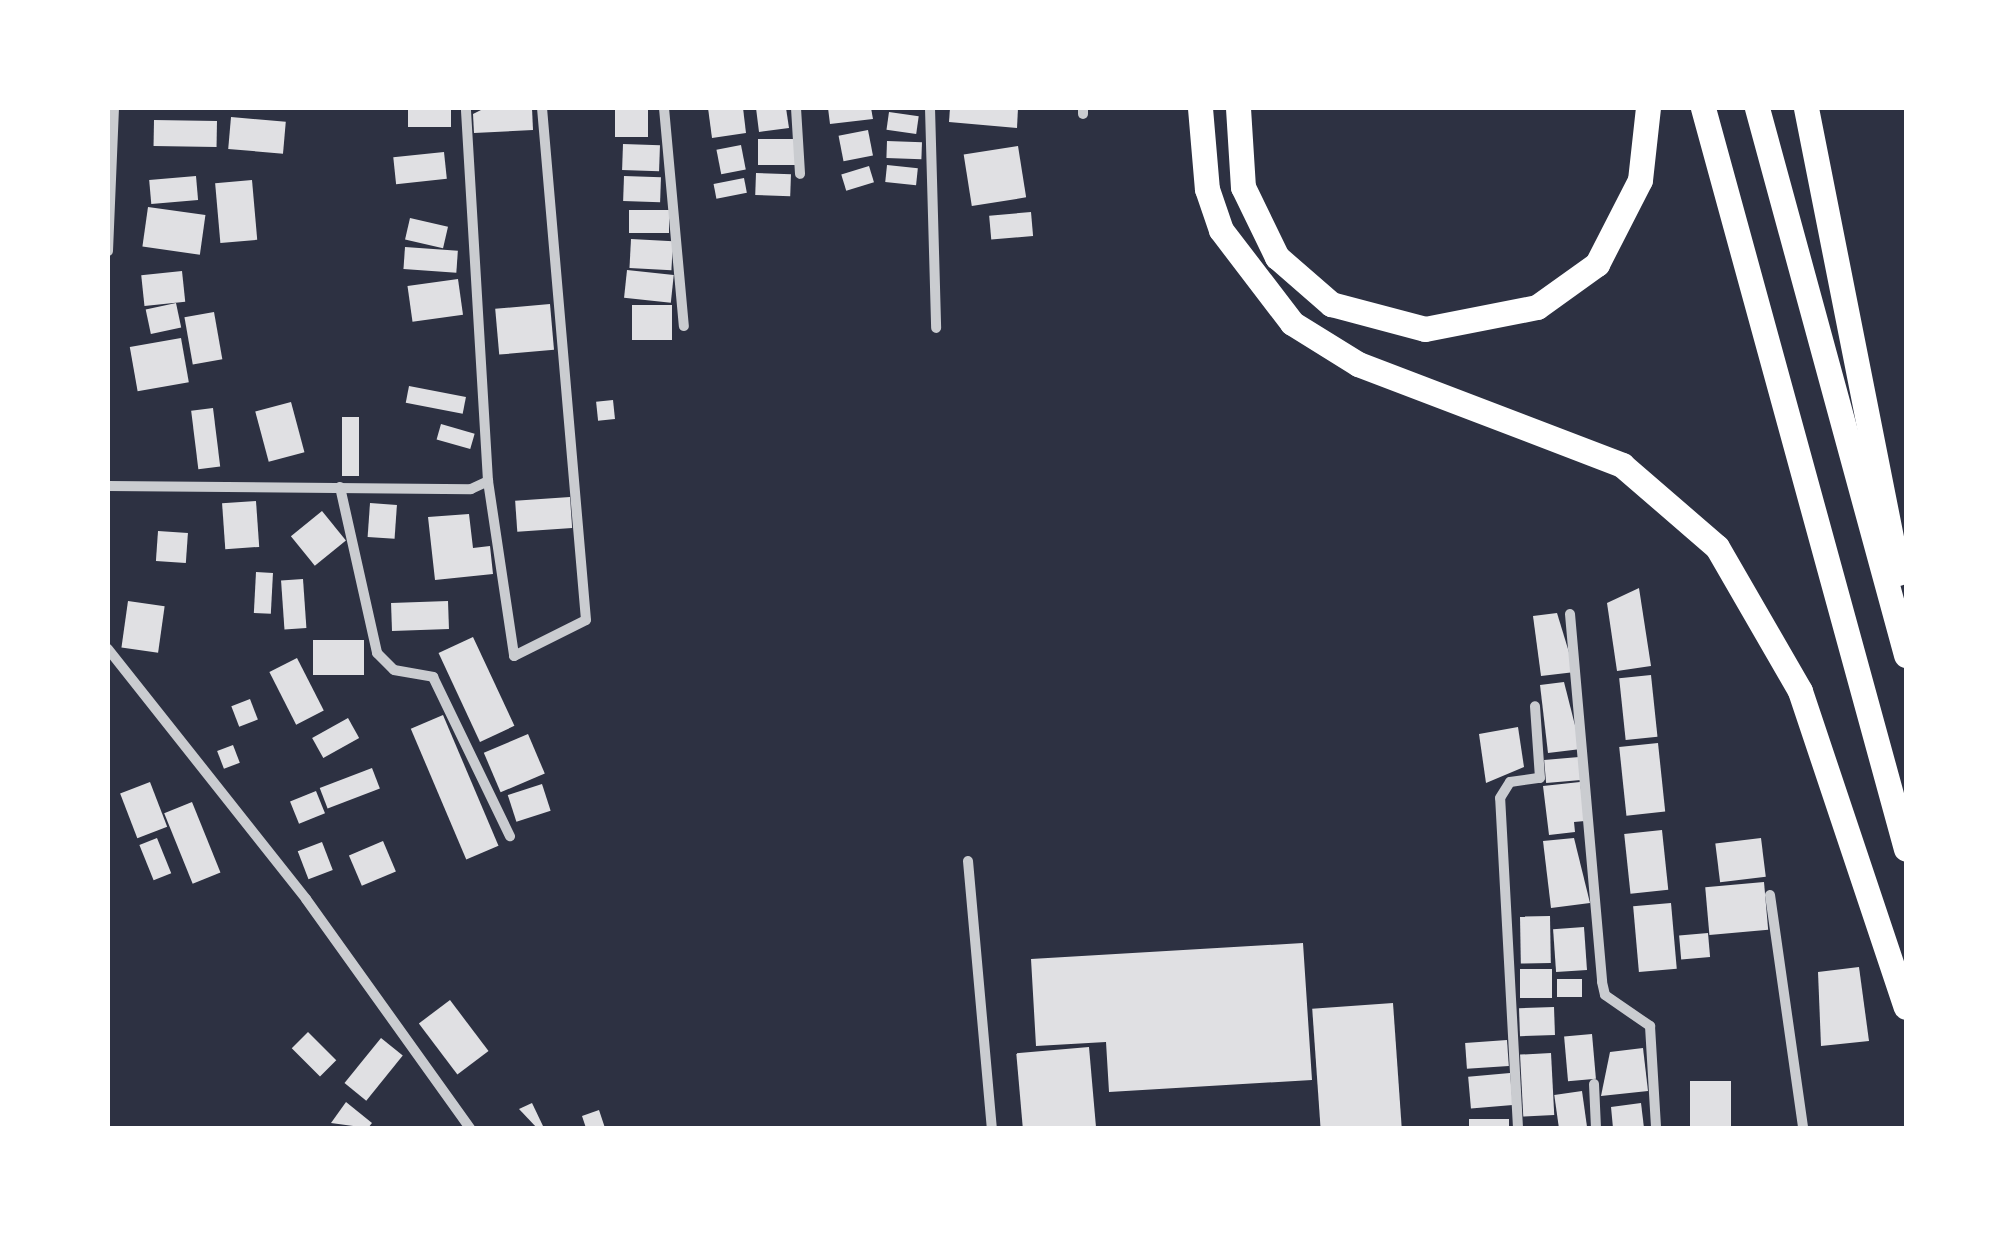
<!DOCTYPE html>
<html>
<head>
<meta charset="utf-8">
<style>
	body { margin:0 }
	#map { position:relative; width:2014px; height:1236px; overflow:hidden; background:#2d3142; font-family:Mulish,sans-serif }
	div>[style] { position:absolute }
	.building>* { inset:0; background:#e0e0e3; transform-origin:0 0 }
	.minor>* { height:10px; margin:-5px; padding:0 5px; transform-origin:5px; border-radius:5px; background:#caccd0 }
	.motorway>* { height:25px; margin:-12.5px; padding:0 12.5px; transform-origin:12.5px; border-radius:12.5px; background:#fff }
	span { translate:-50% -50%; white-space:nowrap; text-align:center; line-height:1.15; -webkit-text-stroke:8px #fff; paint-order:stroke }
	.frame { position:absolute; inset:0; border:110px solid #fff; pointer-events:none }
</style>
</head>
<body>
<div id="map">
	<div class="building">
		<div style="left:408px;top:108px;width:43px;height:19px"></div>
		<div style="clip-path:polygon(485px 108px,532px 108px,533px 130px,474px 133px,473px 114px)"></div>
		<div style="left:615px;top:108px;width:33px;height:29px"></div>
		<div style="clip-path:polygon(708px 108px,743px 108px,746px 133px,712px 138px)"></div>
		<div style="clip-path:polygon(756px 108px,786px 108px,789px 128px,759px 132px)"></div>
		<div style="clip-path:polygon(828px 108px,871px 108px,873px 119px,830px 124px)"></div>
		<div style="clip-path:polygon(950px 108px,1018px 108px,1017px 128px,949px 122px)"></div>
		<div style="left:889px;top:112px;width:30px;height:18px;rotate:8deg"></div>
		<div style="left:231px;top:117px;width:55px;height:32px;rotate:5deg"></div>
		<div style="left:154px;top:120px;width:63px;height:26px;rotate:1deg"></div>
		<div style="left:868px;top:130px;width:26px;height:30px;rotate:79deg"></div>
		<div style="left:795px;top:139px;width:26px;height:37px;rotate:90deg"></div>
		<div style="left:887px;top:141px;width:35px;height:17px;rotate:2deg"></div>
		<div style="left:623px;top:144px;width:37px;height:26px;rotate:2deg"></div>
		<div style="left:741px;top:145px;width:25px;height:25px;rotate:79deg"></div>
		<div style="left:1018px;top:146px;width:52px;height:55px;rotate:81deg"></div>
		<div style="left:444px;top:152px;width:27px;height:51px;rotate:84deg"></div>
		<div style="left:887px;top:165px;width:31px;height:17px;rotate:6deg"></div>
		<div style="left:869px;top:166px;width:17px;height:29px;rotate:73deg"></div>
		<div style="left:756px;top:173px;width:35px;height:22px;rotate:2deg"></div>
		<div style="left:196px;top:176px;width:24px;height:47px;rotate:85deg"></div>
		<div style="left:624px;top:176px;width:37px;height:25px;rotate:2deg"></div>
		<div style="left:744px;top:178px;width:15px;height:31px;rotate:79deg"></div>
		<div style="left:252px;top:180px;width:60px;height:37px;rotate:85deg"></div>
		<div style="left:148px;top:207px;width:58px;height:40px;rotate:8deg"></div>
		<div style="left:629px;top:210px;width:40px;height:23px"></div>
		<div style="left:1031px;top:212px;width:24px;height:42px;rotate:85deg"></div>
		<div style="left:410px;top:218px;width:39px;height:22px;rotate:13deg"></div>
		<div style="left:631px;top:239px;width:42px;height:29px;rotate:3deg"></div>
		<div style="left:405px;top:247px;width:53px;height:22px;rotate:4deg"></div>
		<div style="left:627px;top:270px;width:47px;height:28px;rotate:6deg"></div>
		<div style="left:182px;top:271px;width:31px;height:41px;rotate:84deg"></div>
		<div style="left:458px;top:279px;width:36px;height:51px;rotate:82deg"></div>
		<div style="left:176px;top:303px;width:25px;height:31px;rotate:78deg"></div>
		<div style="left:550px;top:304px;width:46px;height:55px;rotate:85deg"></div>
		<div style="left:672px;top:305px;width:35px;height:40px;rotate:90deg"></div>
		<div style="left:214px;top:312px;width:48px;height:30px;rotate:80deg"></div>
		<div style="left:181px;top:338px;width:45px;height:52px;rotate:80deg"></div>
		<div style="left:409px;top:386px;width:58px;height:17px;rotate:11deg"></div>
		<div style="left:613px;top:400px;width:19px;height:17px;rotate:84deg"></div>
		<div style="left:291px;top:402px;width:52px;height:37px;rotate:75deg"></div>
		<div style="left:213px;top:408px;width:59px;height:22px;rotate:83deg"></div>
		<div style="left:342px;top:417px;width:17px;height:59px"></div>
		<div style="left:441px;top:424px;width:35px;height:16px;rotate:16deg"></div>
		<div style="left:570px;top:497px;width:31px;height:55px;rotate:86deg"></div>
		<div style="left:256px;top:501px;width:46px;height:34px;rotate:86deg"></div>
		<div style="left:370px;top:503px;width:27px;height:34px;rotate:4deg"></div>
		<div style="left:322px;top:511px;width:38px;height:40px;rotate:51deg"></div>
		<div style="clip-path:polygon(469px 514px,473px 548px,490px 546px,493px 574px,435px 580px,428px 517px)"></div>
		<div style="left:158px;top:531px;width:30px;height:30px;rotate:4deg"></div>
		<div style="left:256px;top:572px;width:17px;height:41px;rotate:3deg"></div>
		<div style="left:303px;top:579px;width:49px;height:22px;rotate:86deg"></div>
		<div style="clip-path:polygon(1639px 588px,1651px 666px,1617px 671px,1607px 603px)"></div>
		<div style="left:128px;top:601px;width:37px;height:47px;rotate:8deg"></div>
		<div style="left:448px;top:601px;width:28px;height:57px;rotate:88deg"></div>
		<div style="clip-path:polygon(1557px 613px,1575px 672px,1541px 676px,1533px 616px)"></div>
		<div style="left:473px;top:637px;width:98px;height:38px;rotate:65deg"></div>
		<div style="left:313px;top:640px;width:51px;height:35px"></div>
		<div style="left:297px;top:658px;width:59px;height:31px;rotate:63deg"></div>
		<div style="left:1651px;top:675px;width:62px;height:32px;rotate:84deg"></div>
		<div style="clip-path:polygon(1564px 682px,1581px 749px,1548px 753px,1540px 685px)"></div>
		<div style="left:250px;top:699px;width:22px;height:20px;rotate:69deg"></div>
		<div style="left:443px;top:715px;width:142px;height:35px;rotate:67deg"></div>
		<div style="left:348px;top:718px;width:23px;height:41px;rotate:61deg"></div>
		<div style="clip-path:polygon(1518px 727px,1524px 767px,1486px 783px,1479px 734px)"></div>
		<div style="left:528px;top:734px;width:43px;height:48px;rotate:67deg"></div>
		<div style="left:1658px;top:743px;width:69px;height:39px;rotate:84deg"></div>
		<div style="left:233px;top:745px;width:19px;height:17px;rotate:69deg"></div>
		<div style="left:1579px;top:757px;width:23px;height:35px;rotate:85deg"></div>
		<div style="left:372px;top:768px;width:22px;height:56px;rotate:69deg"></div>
		<div style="left:150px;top:782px;width:48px;height:32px;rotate:69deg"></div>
		<div style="clip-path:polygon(1580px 782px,1585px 821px,1574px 822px,1575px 832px,1549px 835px,1543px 786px)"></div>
		<div style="left:542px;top:784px;width:28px;height:36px;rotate:72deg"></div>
		<div style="left:316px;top:791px;width:24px;height:28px;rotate:68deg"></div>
		<div style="left:192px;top:802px;width:76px;height:30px;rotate:68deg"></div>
		<div style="left:1662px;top:830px;width:60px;height:38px;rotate:84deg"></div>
		<div style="left:157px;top:838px;width:38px;height:19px;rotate:68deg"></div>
		<div style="clip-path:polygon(1574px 838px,1590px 903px,1551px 908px,1543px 841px)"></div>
		<div style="left:1761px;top:838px;width:39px;height:46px;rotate:83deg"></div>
		<div style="left:383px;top:841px;width:33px;height:37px;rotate:67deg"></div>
		<div style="left:322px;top:842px;width:30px;height:26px;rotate:69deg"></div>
		<div style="left:1764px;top:882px;width:48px;height:59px;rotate:85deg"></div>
		<div style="left:1671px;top:903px;width:66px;height:38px;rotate:85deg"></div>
		<div style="left:1550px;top:916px;width:47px;height:30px;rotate:89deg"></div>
		<div style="left:1584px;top:927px;width:43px;height:31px;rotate:86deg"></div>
		<div style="left:1708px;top:933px;width:24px;height:29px;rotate:85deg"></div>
		<div style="clip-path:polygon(1303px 943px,1312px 1080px,1109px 1092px,1106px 1042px,1036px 1046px,1031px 959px)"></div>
		<div style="clip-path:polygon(1859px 967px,1869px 1041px,1821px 1046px,1818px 972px)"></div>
		<div style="left:1520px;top:969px;width:32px;height:29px"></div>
		<div style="left:1557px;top:979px;width:25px;height:18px"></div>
		<div style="left:450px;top:1000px;width:64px;height:39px;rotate:53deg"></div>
		<div style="left:1393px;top:1003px;width:125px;height:81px;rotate:86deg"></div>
		<div style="left:1554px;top:1007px;width:28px;height:35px;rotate:88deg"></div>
		<div style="left:308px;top:1032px;width:40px;height:23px;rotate:45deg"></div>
		<div style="left:1592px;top:1034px;width:45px;height:28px;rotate:85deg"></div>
		<div style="left:381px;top:1038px;width:28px;height:58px;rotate:39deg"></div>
		<div style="left:1507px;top:1040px;width:26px;height:42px;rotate:86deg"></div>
		<div style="left:1089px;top:1047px;width:81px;height:73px;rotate:85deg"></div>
		<div style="clip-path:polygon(1643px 1048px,1648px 1091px,1601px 1096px,1610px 1052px)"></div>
		<div style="left:1551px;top:1053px;width:62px;height:31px;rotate:87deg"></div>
		<div style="left:1510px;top:1073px;width:32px;height:42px;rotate:85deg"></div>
		<div style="left:1690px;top:1081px;width:41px;height:47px"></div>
		<div style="left:1582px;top:1091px;width:37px;height:28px;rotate:82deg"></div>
		<div style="clip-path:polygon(346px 1102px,372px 1123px,368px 1128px,331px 1123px)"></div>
		<div style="clip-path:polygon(532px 1103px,543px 1126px,537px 1128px,519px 1109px)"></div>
		<div style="clip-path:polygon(1641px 1103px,1644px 1128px,1613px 1128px,1611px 1107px)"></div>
		<div style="clip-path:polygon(599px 1110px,605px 1128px,586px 1128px,582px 1116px)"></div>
		<div style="left:1509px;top:1119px;width:9px;height:40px;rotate:90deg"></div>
	</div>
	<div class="minor">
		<div style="left:664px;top:108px;width:219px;rotate:84.8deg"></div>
		<div style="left:796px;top:108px;width:66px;rotate:86.5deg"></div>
		<div style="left:930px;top:108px;width:220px;rotate:88.4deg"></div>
		<div style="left:1083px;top:108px;width:6px;rotate:90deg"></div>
		<div style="left:108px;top:251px;width:143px;rotate:-87.6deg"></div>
		<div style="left:488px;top:481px;width:177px;rotate:81.5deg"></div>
		<div style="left:514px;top:656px;width:80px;rotate:-26.6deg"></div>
		<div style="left:586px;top:620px;width:514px;rotate:-94.91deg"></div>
		<div style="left:108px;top:486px;width:363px;rotate:0.5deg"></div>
		<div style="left:471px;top:489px;width:19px;rotate:-25deg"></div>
		<div style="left:488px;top:481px;width:374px;rotate:-93.4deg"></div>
		<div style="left:340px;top:487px;width:170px;rotate:77.4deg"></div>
		<div style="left:377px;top:653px;width:24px;rotate:45deg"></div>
		<div style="left:394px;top:670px;width:40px;rotate:10deg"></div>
		<div style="left:433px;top:677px;width:177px;rotate:64.2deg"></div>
		<div style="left:1570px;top:614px;width:369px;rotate:85deg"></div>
		<div style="left:1602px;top:982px;width:13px;rotate:77deg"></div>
		<div style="left:1605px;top:995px;width:55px;rotate:34.6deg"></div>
		<div style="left:1650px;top:1026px;width:102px;rotate:86.6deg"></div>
		<div style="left:108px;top:649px;width:319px;rotate:51.6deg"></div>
		<div style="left:306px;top:899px;width:282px;rotate:54.4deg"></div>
		<div style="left:968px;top:861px;width:268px;rotate:84.9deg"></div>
		<div style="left:1770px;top:895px;width:235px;rotate:81.9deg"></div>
		<div style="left:1594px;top:1084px;width:44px;rotate:87.4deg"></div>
		<div style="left:1518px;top:1128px;width:330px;rotate:-93.1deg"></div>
		<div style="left:1500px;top:798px;width:19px;rotate:-58deg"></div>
		<div style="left:1510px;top:782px;width:30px;rotate:-8deg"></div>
		<div style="left:1540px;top:778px;width:72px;rotate:-94deg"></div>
	</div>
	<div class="motorway">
		<div style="left:1200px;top:108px;width:81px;rotate:85.1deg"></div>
		<div style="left:1207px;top:189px;width:43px;rotate:71.1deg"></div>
		<div style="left:1221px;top:230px;width:117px;rotate:52.6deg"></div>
		<div style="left:1292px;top:323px;width:78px;rotate:31.8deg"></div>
		<div style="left:1358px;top:364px;width:283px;rotate:20.9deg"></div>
		<div style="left:1622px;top:465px;width:125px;rotate:40.8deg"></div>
		<div style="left:1717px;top:547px;width:166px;rotate:60deg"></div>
		<div style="left:1800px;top:691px;width:333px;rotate:71.5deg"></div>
		<div style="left:1238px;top:108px;width:79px;rotate:86.4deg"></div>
		<div style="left:1243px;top:187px;width:78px;rotate:64.1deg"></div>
		<div style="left:1277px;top:257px;width:72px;rotate:41deg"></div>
		<div style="left:1331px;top:304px;width:97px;rotate:14.9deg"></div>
		<div style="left:1425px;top:329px;width:114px;rotate:-11.1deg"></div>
		<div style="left:1537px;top:307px;width:74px;rotate:-35.6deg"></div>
		<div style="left:1597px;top:264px;width:94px;rotate:-62.9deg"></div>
		<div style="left:1640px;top:180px;width:72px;rotate:-83.7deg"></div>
		<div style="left:1703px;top:108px;width:768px;rotate:74.68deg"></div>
		<div style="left:1757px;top:108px;width:567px;rotate:74.76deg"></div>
		<div style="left:1806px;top:108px;width:474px;rotate:78.8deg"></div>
	</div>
	<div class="frame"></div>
</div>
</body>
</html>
